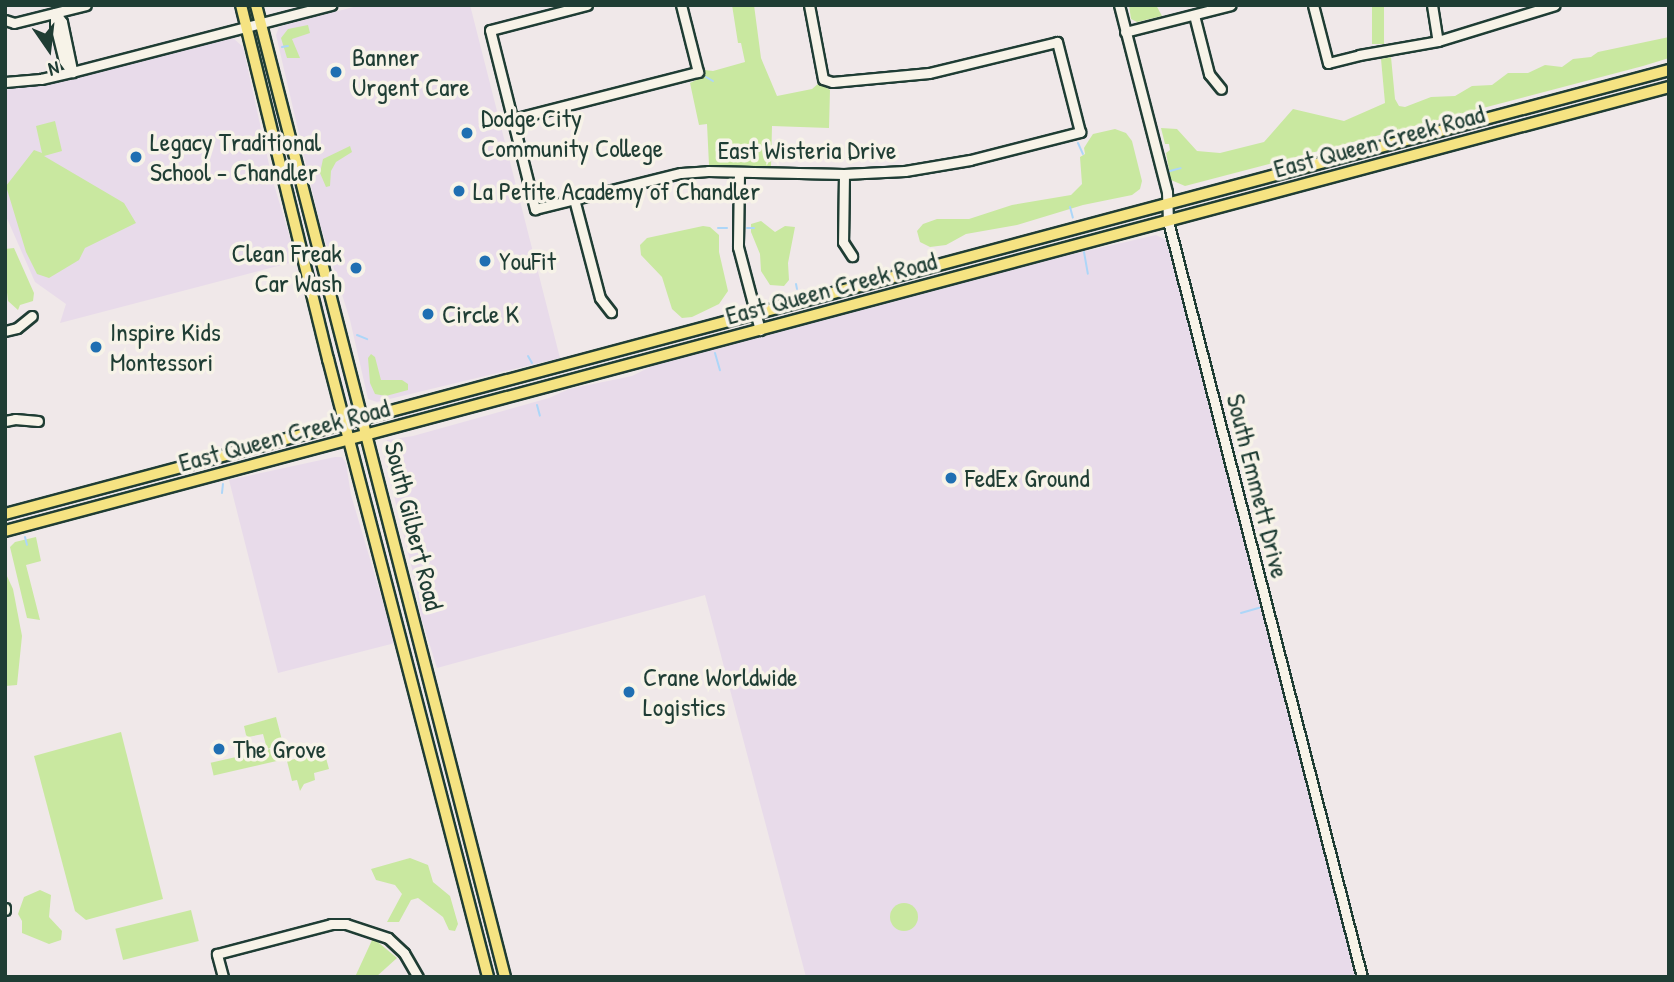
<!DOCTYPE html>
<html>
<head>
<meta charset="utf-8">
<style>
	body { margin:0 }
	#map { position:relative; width:1674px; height:982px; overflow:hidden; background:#f0e8e9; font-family:"Patrick Hand",sans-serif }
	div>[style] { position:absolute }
	.built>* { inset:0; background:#e8dbea }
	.green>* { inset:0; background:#c9e8a0; transform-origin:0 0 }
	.round { border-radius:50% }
	.stream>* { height:2px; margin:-1px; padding:0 1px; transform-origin:1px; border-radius:1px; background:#add6f8 }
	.roads { filter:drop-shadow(2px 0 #1f3d34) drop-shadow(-2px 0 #1f3d34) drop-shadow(0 2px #1f3d34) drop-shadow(0 -2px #1f3d34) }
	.minor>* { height:9px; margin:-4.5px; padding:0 4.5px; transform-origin:4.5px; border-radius:4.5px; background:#f7f3e8 }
	.major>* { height:10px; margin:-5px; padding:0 5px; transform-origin:5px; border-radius:5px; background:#f5e382 }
	.dots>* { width:19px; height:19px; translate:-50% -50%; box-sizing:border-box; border:4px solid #f7f3e8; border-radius:50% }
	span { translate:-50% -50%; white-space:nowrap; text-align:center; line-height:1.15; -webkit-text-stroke:7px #f7f3e8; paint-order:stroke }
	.poi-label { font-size:26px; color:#1f3d34 }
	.left { translate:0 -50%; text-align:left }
	.right { translate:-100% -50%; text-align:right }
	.street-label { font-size:26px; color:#1f3d34 }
	.frame { position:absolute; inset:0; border:7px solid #1f3d34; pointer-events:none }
	.north { position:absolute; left:14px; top:14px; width:70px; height:70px; -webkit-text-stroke:5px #f7f3e8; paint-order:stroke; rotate:166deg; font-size:19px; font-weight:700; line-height:28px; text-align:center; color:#1f3d34 }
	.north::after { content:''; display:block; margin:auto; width:24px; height:32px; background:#1f3d34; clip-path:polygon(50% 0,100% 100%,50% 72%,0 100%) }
</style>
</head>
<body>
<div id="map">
	<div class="built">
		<div style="clip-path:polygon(361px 5px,470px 5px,560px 358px,377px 402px,368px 399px,350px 320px,320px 224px,276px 35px,279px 27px,285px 25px)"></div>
		<div style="clip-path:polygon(233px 38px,243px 47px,272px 178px,297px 261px,60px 323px,66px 304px,35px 282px,5px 214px,5px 89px,50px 84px)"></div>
		<div style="clip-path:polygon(1156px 235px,1168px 241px,1266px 623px,1271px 625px,1362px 977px,806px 977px,705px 595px,437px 668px,421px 617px,415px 581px,383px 451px,387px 440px,413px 436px,549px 398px,569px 389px,632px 376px,652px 366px,1056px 258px)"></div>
		<div style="clip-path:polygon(335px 457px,342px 457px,346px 463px,351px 495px,395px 643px,278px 673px,229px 480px)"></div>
	</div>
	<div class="green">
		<div style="clip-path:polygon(732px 5px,754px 5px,761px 58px,777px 96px,812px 89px,819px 83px,830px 90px,829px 128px,772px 126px,771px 167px,709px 165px,707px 124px,699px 125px,690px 83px,702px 77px,704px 70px,713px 71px,745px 62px,741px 43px,738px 43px)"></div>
		<div style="clip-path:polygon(1129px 5px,1156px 5px,1162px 16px,1137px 22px,1131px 19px)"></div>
		<div style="left:1372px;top:5px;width:12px;height:39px"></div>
		<div style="clip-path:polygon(308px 25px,310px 33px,292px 39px,300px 58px,287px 58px,281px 38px,288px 29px)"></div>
		<div style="clip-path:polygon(1669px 37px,1669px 58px,1643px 66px,1185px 186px,1171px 180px,1166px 153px,1170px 150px,1169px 144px,1165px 144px,1161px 128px,1177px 129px,1197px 151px,1220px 153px,1264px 142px,1293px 109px,1344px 121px,1385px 103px,1381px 59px,1391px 57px,1395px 99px,1399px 106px,1405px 107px,1431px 97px,1455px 96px,1472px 86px,1492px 85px,1508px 73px,1528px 73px,1545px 65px,1562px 67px,1573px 59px,1591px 57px,1598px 52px)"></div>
		<div style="clip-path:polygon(55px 121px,62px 151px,44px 156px,124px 203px,136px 223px,85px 248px,79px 260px,49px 278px,37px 274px,26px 252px,6px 186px,34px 150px,42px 153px,36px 126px)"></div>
		<div style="clip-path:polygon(1115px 129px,1126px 133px,1132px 141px,1142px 181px,1140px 189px,1132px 195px,1083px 205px,1017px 225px,966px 234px,946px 245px,930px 247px,920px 242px,917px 231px,923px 224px,937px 219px,969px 219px,1012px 205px,1071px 195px,1082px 184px,1080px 157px,1085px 154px,1084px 148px,1089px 140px,1093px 134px)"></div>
		<div style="clip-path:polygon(350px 146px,352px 152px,336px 162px,331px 171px,330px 186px,326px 187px,320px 173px,323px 159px)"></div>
		<div style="clip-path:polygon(761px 221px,775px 232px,785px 226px,795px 227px,788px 263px,789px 280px,784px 286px,770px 285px,761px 271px,760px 254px,751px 232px,751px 224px)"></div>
		<div style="clip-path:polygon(703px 226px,710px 227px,719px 235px,719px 252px,728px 291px,719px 304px,692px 317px,682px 318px,672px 309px,662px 277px,641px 255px,640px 245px,647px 238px)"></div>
		<div style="clip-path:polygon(14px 248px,34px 293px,33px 301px,20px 305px,18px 310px,8px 301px,5px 275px,5px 249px)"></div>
		<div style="clip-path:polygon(371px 354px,375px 357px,381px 380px,402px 380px,408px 384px,408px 390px,386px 396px,375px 394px,370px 383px,368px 358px)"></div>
		<div style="clip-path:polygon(36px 537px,41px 561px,26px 565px,40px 620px,27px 618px,10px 547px,15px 542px)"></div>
		<div style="clip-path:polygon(5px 572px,13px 589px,22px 636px,17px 685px,5px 686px)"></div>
		<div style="clip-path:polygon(276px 717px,283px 744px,267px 749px,263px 734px,248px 737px,246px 735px,244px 726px)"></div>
		<div style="clip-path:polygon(121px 732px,163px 899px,86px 920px,75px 911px,34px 756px)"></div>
		<div style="clip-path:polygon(323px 747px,329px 769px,314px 773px,315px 780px,304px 784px,300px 791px,297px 780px,292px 781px,287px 761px,310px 755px,310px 750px)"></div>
		<div style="left:275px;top:748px;width:13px;height:66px;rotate:77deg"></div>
		<div style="clip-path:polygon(410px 858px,428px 865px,433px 882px,450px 896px,458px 924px,455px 931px,449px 930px,443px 917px,418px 898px,411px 900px,399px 922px,387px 922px,402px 894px,395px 885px,376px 880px,371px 869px)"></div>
		<div style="clip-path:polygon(40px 890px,51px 895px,49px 917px,62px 931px,61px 940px,49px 944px,22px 933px,22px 921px,18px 914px,24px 897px)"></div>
		<div class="round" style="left:890px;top:903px;width:28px;height:28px"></div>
		<div style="left:191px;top:910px;width:32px;height:78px;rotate:76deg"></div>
		<div style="clip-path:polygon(373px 938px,397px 958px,376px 977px,355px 977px)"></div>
	</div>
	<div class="stream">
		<div style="left:282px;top:47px;width:6px;rotate:-9deg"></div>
		<div style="left:706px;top:77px;width:8px;rotate:30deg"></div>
		<div style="left:1078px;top:143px;width:12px;rotate:66deg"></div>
		<div style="left:1170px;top:171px;width:11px;rotate:-15deg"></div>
		<div style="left:1070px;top:207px;width:11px;rotate:75deg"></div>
		<div style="left:718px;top:228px;width:9px"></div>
		<div style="left:747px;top:228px;width:7px"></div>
		<div style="left:1084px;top:252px;width:22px;rotate:80deg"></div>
		<div style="left:5px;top:253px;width:1px;rotate:45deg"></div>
		<div style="left:796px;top:284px;width:5px;rotate:79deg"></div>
		<div style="left:357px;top:335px;width:11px;rotate:22deg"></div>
		<div style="left:715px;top:353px;width:18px;rotate:74deg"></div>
		<div style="left:528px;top:356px;width:8px;rotate:60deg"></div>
		<div style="left:537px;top:405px;width:11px;rotate:75deg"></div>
		<div style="left:222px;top:493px;width:9px;rotate:-84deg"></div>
		<div style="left:25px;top:537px;width:8px;rotate:76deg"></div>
		<div style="left:1241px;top:613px;width:19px;rotate:-16deg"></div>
	</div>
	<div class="roads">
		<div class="minor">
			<div style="left:587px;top:5px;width:100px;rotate:165.5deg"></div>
			<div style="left:490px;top:30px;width:185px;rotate:75.9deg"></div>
			<div style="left:535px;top:209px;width:150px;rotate:-13.9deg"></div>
			<div style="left:681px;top:173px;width:27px;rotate:-4deg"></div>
			<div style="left:708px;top:171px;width:136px;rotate:1.3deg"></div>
			<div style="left:844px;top:174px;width:61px;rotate:-2.8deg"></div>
			<div style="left:905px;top:171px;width:66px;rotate:-9.6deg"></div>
			<div style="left:970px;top:160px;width:114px;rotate:-14.3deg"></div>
			<div style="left:1080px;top:132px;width:93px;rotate:-104.3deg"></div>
			<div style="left:1057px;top:42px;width:132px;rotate:166.4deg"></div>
			<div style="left:929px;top:73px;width:97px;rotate:174.7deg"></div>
			<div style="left:832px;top:82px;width:9px;rotate:-162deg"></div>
			<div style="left:823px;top:79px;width:75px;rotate:-100.7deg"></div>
			<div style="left:1119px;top:5px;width:193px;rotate:75.6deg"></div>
			<div style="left:1167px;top:192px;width:29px;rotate:88deg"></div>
			<div style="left:1168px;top:221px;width:780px;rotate:75.61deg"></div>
			<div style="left:1313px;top:5px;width:60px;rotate:75.5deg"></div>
			<div style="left:1328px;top:63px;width:32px;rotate:-14deg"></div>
			<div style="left:1359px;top:55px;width:80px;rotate:-10deg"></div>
			<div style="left:1438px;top:41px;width:122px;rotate:-17.1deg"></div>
			<div style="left:1432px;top:5px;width:36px;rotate:81deg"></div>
			<div style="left:55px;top:13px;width:12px;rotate:90deg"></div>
			<div style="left:55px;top:25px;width:37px;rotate:76deg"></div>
			<div style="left:64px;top:61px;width:14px;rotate:54deg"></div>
			<div style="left:56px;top:14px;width:10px;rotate:53deg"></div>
			<div style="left:62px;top:22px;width:49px;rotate:78.2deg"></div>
			<div style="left:1194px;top:15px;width:61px;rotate:75.7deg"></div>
			<div style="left:1209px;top:74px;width:19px;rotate:51deg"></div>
			<div style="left:5px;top:20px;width:9px;rotate:18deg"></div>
			<div style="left:14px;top:23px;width:74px;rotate:-14deg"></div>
			<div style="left:1125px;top:32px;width:109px;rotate:-14.3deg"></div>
			<div style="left:5px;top:82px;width:36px;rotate:-5deg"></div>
			<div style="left:41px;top:79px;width:32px;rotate:-13deg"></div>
			<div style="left:72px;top:72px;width:268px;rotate:-14.5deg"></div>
			<div style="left:513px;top:119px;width:191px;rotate:-14.3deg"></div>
			<div style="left:698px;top:72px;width:69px;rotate:-104.2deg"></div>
			<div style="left:739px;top:172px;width:75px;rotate:90.8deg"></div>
			<div style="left:738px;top:247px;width:86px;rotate:75.2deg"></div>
			<div style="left:844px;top:174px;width:68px;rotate:90.8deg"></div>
			<div style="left:843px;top:242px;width:17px;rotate:57deg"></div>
			<div style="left:574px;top:199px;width:102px;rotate:75.3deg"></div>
			<div style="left:600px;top:298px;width:18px;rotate:52deg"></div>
			<div style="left:5px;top:331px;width:12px;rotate:-14deg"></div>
			<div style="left:17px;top:328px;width:19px;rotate:-39deg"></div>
			<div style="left:5px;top:421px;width:10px;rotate:-11deg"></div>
			<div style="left:15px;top:419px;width:23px;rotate:5deg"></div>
			<div style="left:5px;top:908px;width:2px;rotate:90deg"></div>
			<div style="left:223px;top:977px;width:24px;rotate:-105deg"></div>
			<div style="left:217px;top:954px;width:118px;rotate:-14.7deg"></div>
			<div style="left:331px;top:924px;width:15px"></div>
			<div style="left:346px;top:924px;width:44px;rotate:18.4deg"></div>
			<div style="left:388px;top:938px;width:22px;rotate:43deg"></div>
			<div style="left:404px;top:953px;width:28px;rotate:60deg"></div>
		</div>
		<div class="major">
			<div style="left:241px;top:5px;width:365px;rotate:76.2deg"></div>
			<div style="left:328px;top:359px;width:638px;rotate:75.48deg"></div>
			<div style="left:256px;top:5px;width:1003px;rotate:75.63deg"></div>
			<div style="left:5px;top:514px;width:1722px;rotate:-14.94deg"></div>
			<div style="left:5px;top:531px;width:1722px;rotate:-14.94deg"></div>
		</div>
	</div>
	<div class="dots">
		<div style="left:336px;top:72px;background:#1f6fb2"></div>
		<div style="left:467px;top:133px;background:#1f6fb2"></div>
		<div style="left:136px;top:157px;background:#1f6fb2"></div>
		<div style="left:459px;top:191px;background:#1f6fb2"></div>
		<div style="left:485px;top:261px;background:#1f6fb2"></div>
		<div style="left:356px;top:268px;background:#1f6fb2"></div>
		<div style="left:428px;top:314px;background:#1f6fb2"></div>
		<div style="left:96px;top:347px;background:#1f6fb2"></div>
		<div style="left:951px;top:478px;background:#1f6fb2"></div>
		<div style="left:629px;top:692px;background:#1f6fb2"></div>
		<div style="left:219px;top:749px;background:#1f6fb2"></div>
	</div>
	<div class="poi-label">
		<span class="left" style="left:352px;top:72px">Banner<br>Urgent Care</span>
		<span class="left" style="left:481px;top:133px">Dodge City<br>Community College</span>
		<span class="left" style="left:150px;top:157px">Legacy Traditional<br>School - Chandler</span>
		<span class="left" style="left:473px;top:191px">La Petite Academy of Chandler</span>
		<span class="right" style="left:342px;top:268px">Clean Freak<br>Car Wash</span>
		<span class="left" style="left:499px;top:261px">YouFit</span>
		<span class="left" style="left:442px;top:314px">Circle K</span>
		<span class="left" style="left:110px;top:347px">Inspire Kids<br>Montessori</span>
		<span class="left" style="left:965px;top:478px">FedEx Ground</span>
		<span class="left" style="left:643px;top:692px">Crane Worldwide<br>Logistics</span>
		<span class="left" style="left:233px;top:749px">The Grove</span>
	</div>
	<div class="street-label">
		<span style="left:1379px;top:141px;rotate:-15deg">East Queen Creek Road</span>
		<span style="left:807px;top:150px">East Wisteria Drive</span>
		<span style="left:831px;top:288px;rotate:-15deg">East Queen Creek Road</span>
		<span style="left:284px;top:435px;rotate:-15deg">East Queen Creek Road</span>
		<span style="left:1258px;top:486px;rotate:76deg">South Emmett Drive</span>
		<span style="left:414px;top:526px;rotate:76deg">South Gilbert Road</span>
	</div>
	<div class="frame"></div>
	<div class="north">N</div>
</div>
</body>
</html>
